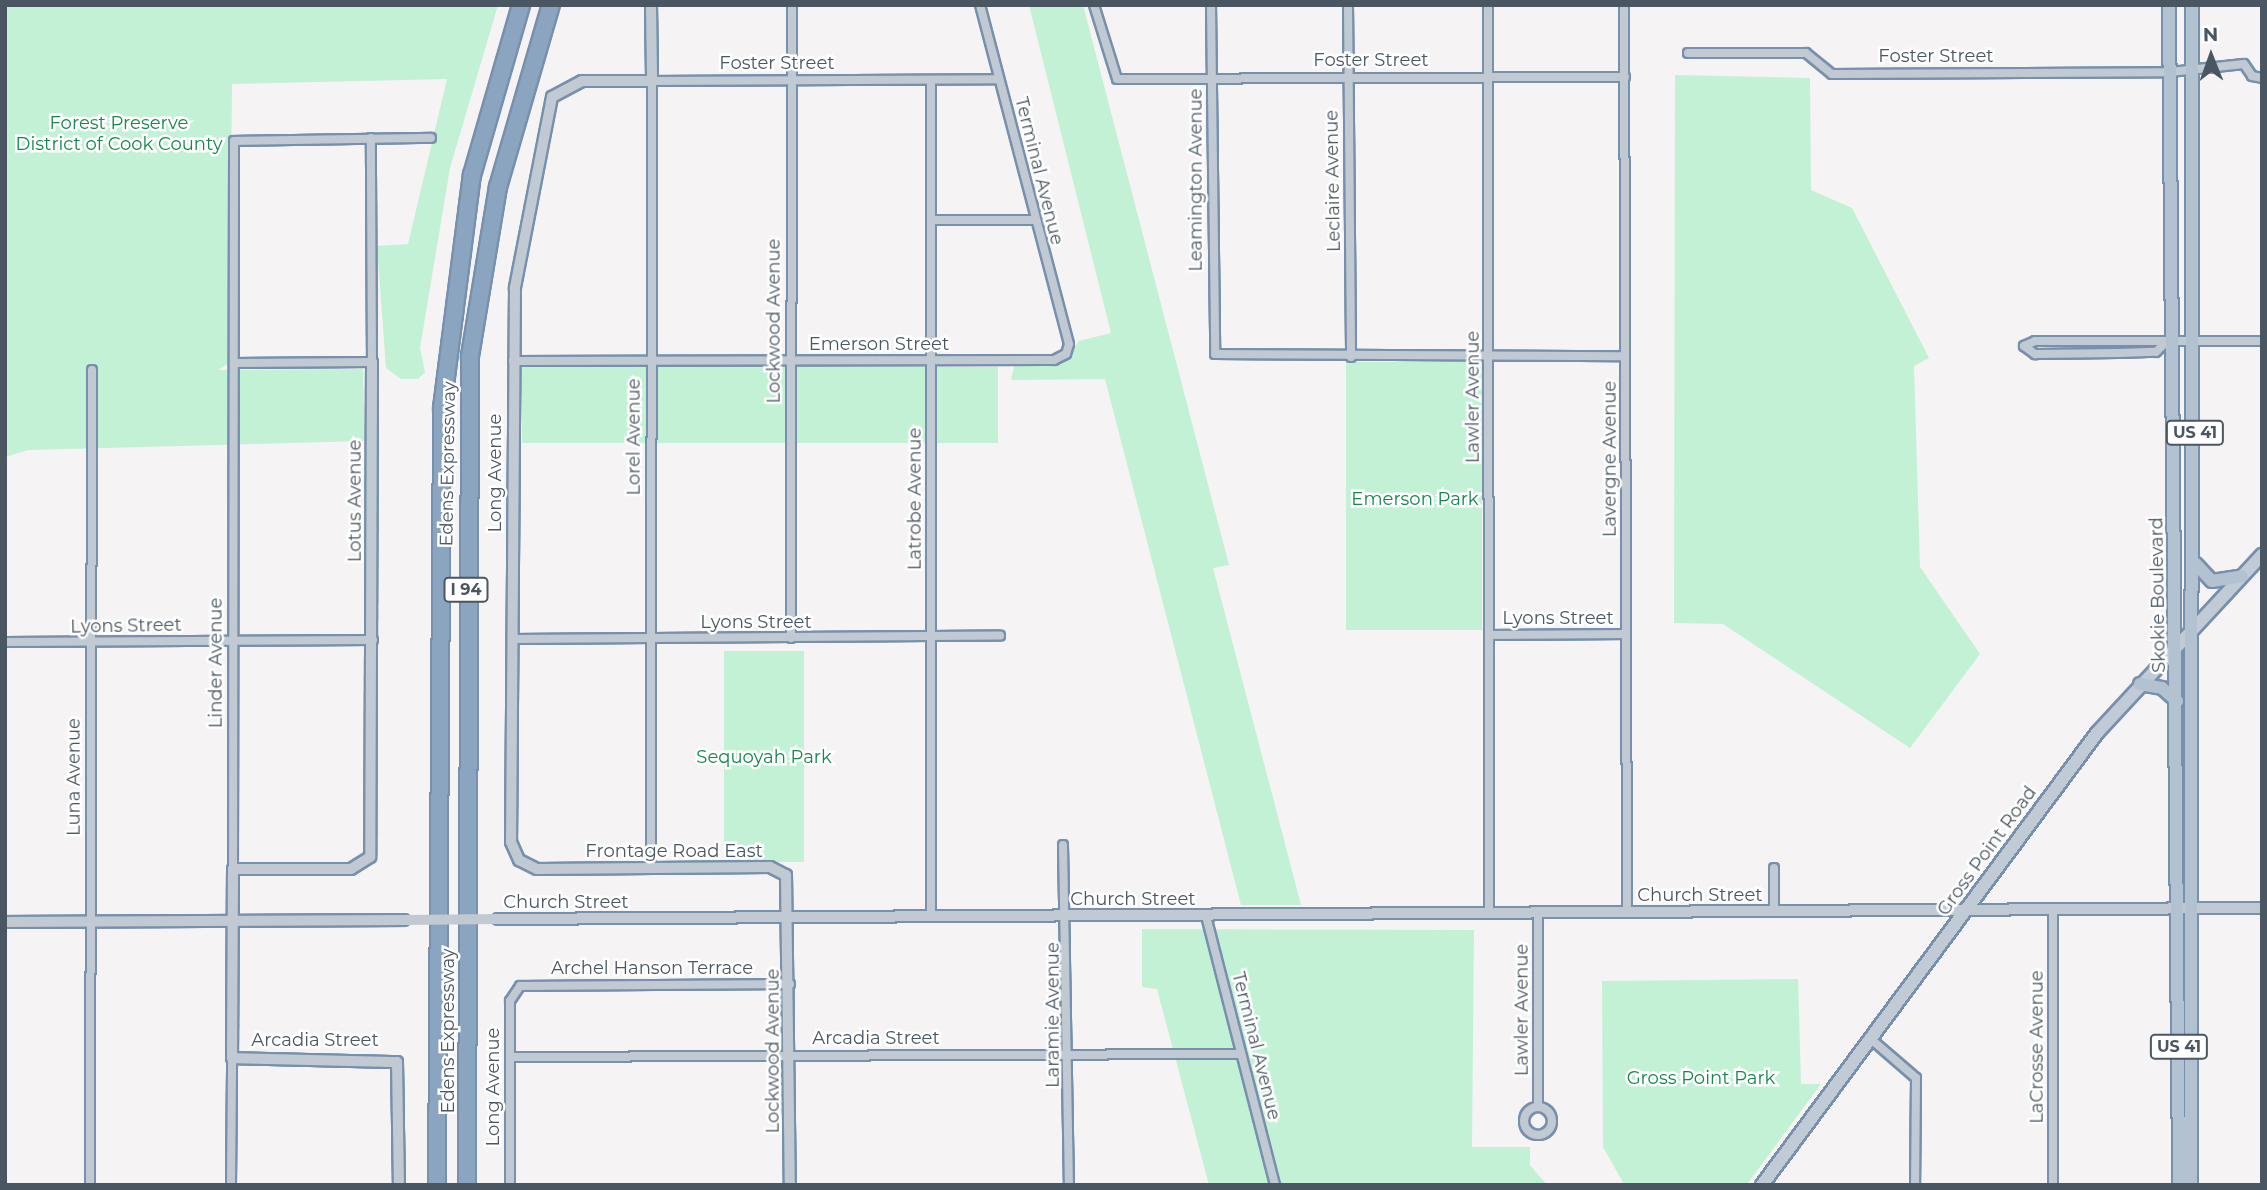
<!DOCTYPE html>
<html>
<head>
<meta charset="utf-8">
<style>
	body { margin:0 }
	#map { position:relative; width:2267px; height:1190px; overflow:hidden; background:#f5f3f3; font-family:Montserrat,sans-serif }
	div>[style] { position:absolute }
	.green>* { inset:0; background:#c3f1d5; transform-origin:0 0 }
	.roads { filter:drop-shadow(2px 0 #7690ad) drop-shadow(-2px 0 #7690ad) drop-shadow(0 2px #7690ad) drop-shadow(0 -2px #7690ad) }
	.minor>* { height:8px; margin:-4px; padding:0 4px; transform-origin:4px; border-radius:4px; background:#c1cad2 }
	.minor>.ring { margin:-4px; padding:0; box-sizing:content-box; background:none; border:8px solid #c1cad2; border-radius:50% }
	.tertiary>* { height:10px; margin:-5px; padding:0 5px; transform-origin:5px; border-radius:5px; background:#c1cad2 }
	.secondary>* { height:12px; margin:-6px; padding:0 6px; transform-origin:6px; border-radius:6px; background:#c1cbd6 }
	.primary>* { height:12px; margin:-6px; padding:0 6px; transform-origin:6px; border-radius:6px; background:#b3c2d1 }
	.motorway>* { height:16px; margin:-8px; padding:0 8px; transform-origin:8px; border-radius:8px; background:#8ba5c1 }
	.tertiary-bridge>* { height:10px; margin:-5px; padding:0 5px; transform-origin:5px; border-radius:5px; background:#c1cad2 }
	span { translate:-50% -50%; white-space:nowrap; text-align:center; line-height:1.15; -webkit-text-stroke:5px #fff; paint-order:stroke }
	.shield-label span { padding:2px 5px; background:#fff; border:2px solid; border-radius:5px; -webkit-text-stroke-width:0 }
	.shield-label { font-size:16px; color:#4a5661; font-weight:700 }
	.street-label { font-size:18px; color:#4a5661 }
	.park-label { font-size:18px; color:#17864f }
	.frame { position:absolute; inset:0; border:7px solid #4a5661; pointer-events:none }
	.north { position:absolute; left:2176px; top:21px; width:70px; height:70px; -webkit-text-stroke:5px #fff; paint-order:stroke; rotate:359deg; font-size:19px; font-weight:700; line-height:28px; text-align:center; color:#4a5661 }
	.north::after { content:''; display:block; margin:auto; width:24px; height:32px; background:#4a5661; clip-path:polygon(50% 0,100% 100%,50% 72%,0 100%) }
</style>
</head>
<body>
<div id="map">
	<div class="green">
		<div style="clip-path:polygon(5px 5px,498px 5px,450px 168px,420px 348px,425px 372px,418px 379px,401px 379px,386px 368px,377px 246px,408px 244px,447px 79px,232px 84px,229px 363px,218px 370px,363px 369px,365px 441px,28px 450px,5px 457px)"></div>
		<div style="clip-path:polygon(1029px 5px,1083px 5px,1229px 565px,1213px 568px,1301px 905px,1241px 905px,1105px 379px,1011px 380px,1015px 363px,1063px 362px,1079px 341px,1111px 333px)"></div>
		<div style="clip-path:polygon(1675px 75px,1810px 78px,1811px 190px,1852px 208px,1929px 358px,1914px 366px,1920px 567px,1980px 654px,1910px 748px,1723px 624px,1674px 623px)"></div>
		<div style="left:1346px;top:362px;width:136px;height:268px"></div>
		<div style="left:998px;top:367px;width:76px;height:476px;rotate:90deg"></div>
		<div style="left:724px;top:651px;width:80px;height:211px"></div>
		<div style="clip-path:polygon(1142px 929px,1474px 930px,1472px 1147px,1530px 1147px,1530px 1165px,1547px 1185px,1209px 1185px,1157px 989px,1142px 987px)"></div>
		<div style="clip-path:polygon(1798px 979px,1801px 1084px,1821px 1084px,1748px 1183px,1624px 1184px,1603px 1147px,1602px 981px)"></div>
	</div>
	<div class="roads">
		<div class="minor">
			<div style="left:1094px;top:5px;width:77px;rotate:72.7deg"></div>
			<div style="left:1117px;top:79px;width:508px;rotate:-0.23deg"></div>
			<div style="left:1211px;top:5px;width:349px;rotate:89.3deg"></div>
			<div style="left:1215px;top:354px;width:410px;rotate:0.3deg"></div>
			<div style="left:1348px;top:5px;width:352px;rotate:89.5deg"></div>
			<div style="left:1488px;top:5px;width:909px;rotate:89.94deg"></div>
			<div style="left:1624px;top:5px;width:908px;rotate:89.81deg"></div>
			<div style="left:1688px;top:53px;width:118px"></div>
			<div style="left:1806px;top:53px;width:33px;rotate:39deg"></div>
			<div style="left:1832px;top:74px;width:338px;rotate:-0.3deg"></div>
			<div style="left:2170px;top:72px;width:74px;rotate:-6.2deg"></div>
			<div style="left:2244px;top:64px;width:14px;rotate:56deg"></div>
			<div style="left:2252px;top:76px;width:10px;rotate:11deg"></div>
			<div style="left:931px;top:220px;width:104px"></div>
			<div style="left:2024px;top:346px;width:12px;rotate:-24deg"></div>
			<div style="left:2035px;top:341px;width:227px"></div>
			<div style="left:2024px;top:346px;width:14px;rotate:36deg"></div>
			<div style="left:2035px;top:354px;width:83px;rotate:-0.7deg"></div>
			<div style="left:2118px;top:353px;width:38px;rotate:-2deg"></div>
			<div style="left:2156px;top:352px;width:13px;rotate:-45deg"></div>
			<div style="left:513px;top:361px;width:541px;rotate:-0.11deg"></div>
			<div style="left:1054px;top:360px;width:13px;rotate:-27deg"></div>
			<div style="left:1066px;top:354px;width:10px;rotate:-73deg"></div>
			<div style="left:1069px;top:344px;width:350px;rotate:-104.7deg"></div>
			<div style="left:234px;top:363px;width:138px;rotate:-0.4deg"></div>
			<div style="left:372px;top:362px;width:224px;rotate:-90.3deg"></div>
			<div style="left:1491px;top:635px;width:135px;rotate:-0.4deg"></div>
			<div style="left:791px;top:638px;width:633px;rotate:-89.91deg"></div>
			<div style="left:513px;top:639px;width:487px;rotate:-0.4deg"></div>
			<div style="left:5px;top:642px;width:368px;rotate:-0.3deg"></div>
			<div style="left:1063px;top:845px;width:340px;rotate:89deg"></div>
			<div style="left:651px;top:868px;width:787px;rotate:-89.93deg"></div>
			<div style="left:652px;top:81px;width:347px;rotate:-0.3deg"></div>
			<div style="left:1774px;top:868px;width:44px;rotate:90deg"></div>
			<div style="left:233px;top:869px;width:728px;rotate:-89.92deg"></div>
			<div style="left:234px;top:141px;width:197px;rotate:-0.9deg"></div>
			<div style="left:2053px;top:910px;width:275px;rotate:90deg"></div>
			<div style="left:1538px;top:913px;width:194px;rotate:90deg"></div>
			<div style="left:1206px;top:916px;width:278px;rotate:75.6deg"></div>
			<div style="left:931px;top:917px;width:837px;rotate:-90deg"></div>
			<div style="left:1872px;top:1040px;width:58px;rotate:40.8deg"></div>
			<div style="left:1916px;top:1078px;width:107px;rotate:90.5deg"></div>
			<div style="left:511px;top:1057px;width:730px;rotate:-0.24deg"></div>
			<div class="ring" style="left:1524px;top:1107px;width:20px;height:20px"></div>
			<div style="left:90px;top:1185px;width:815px;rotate:-89.86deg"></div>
			<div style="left:231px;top:1185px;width:127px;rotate:-89.5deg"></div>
			<div style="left:510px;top:1185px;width:184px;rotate:-90deg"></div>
			<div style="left:510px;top:1001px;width:18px;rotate:-56deg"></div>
			<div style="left:520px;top:986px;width:270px;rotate:-0.4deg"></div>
		</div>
		<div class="tertiary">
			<div style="left:651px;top:5px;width:76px;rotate:89.2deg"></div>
			<div style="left:652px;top:81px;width:70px;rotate:180deg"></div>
			<div style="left:582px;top:81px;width:34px;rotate:152deg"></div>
			<div style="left:552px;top:97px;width:195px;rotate:101deg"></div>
			<div style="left:515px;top:288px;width:554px;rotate:90.41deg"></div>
			<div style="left:511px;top:842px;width:20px;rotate:66deg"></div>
			<div style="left:519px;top:860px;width:20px;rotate:27deg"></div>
			<div style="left:537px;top:869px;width:233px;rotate:-0.5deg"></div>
			<div style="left:770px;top:867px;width:18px;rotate:27deg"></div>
			<div style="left:786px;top:875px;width:310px;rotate:89.3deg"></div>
			<div style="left:372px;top:362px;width:495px;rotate:90.2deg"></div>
			<div style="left:370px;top:857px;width:22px;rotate:148deg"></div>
			<div style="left:351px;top:869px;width:118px;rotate:180deg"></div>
			<div style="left:233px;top:869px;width:189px;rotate:90.3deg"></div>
			<div style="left:232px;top:1058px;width:165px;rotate:1.4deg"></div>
			<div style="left:397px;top:1062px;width:123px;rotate:89.1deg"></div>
			<div style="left:498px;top:919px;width:1764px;rotate:-0.36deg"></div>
			<div style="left:5px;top:922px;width:399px;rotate:-0.3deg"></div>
		</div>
		<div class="secondary">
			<div style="left:1762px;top:1185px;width:563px;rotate:-53.46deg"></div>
			<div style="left:2097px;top:733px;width:243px;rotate:-47.2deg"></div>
		</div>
		<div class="primary">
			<div style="left:2169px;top:5px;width:1180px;rotate:89.51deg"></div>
			<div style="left:2196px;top:564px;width:23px;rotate:47deg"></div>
			<div style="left:2212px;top:581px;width:30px;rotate:-9deg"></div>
			<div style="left:2140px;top:684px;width:22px;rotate:10deg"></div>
			<div style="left:2162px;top:688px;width:20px;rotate:41deg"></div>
			<div style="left:2191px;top:1185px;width:1180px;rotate:-89.95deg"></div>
		</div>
		<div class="motorway">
			<div style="left:437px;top:1185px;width:777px;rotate:-89.63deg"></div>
			<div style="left:442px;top:408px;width:235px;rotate:-82.7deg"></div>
			<div style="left:472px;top:175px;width:177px;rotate:-73.9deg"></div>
			<div style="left:467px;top:1185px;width:829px;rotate:-89.79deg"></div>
			<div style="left:470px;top:356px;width:171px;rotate:-80.6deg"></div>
			<div style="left:498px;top:187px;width:190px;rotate:-73.8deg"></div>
		</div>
	</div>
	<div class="tertiary-bridge">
		<div style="left:404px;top:920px;width:94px;rotate:-0.6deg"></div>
	</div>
	<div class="shield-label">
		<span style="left:2195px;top:433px">US 41</span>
		<span style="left:466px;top:590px">I 94</span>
		<span style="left:2179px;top:1047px">US 41</span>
	</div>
	<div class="street-label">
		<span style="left:1936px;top:56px">Foster Street</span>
		<span style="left:1371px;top:60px">Foster Street</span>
		<span style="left:777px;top:63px">Foster Street</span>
		<span style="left:1039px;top:171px;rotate:76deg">Terminal Avenue</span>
		<span style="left:1196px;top:180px;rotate:-90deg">Leamington Avenue</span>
		<span style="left:1333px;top:181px;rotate:-91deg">Leclaire Avenue</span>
		<span style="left:774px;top:321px;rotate:-90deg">Lockwood Avenue</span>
		<span style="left:879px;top:344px">Emerson Street</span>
		<span style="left:1473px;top:397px;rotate:-90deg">Lawler Avenue</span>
		<span style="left:634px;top:437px;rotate:-90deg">Lorel Avenue</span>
		<span style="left:1610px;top:459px;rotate:-90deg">Lavergne Avenue</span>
		<span style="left:448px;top:464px;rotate:-89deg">Edens Expressway</span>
		<span style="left:495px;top:473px;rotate:-90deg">Long Avenue</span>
		<span style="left:915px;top:499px;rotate:-90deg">Latrobe Avenue</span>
		<span style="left:355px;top:501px;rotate:-90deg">Lotus Avenue</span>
		<span style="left:2158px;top:595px;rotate:-91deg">Skokie Boulevard</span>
		<span style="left:1558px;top:618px">Lyons Street</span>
		<span style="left:756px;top:622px">Lyons Street</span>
		<span style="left:126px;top:626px;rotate:-1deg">Lyons Street</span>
		<span style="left:216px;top:663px;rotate:-90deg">Linder Avenue</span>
		<span style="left:74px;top:777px;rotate:-90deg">Luna Avenue</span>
		<span style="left:674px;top:851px">Frontage Road East</span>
		<span style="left:1987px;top:851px;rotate:-54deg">Gross Point Road</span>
		<span style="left:1700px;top:895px">Church Street</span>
		<span style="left:1133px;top:899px">Church Street</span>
		<span style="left:566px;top:902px">Church Street</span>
		<span style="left:652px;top:968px">Archel Hanson Terrace</span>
		<span style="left:1522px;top:1010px;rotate:-90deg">Lawler Avenue</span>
		<span style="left:1053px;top:1015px;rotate:-90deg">Laramie Avenue</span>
		<span style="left:448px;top:1031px;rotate:-90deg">Edens Expressway</span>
		<span style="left:876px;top:1038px">Arcadia Street</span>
		<span style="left:315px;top:1040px">Arcadia Street</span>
		<span style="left:1256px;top:1046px;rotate:76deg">Terminal Avenue</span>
		<span style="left:2037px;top:1047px;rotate:-90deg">LaCrosse Avenue</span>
		<span style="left:773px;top:1051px;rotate:-90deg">Lockwood Avenue</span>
		<span style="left:493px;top:1087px;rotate:-90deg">Long Avenue</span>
	</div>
	<div class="park-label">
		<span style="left:119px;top:134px">Forest Preserve<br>District of Cook County</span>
		<span style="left:1415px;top:499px">Emerson Park</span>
		<span style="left:764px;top:757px">Sequoyah Park</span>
		<span style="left:1701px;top:1078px">Gross Point Park</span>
	</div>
	<div class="frame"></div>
	<div class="north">N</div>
</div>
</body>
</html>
